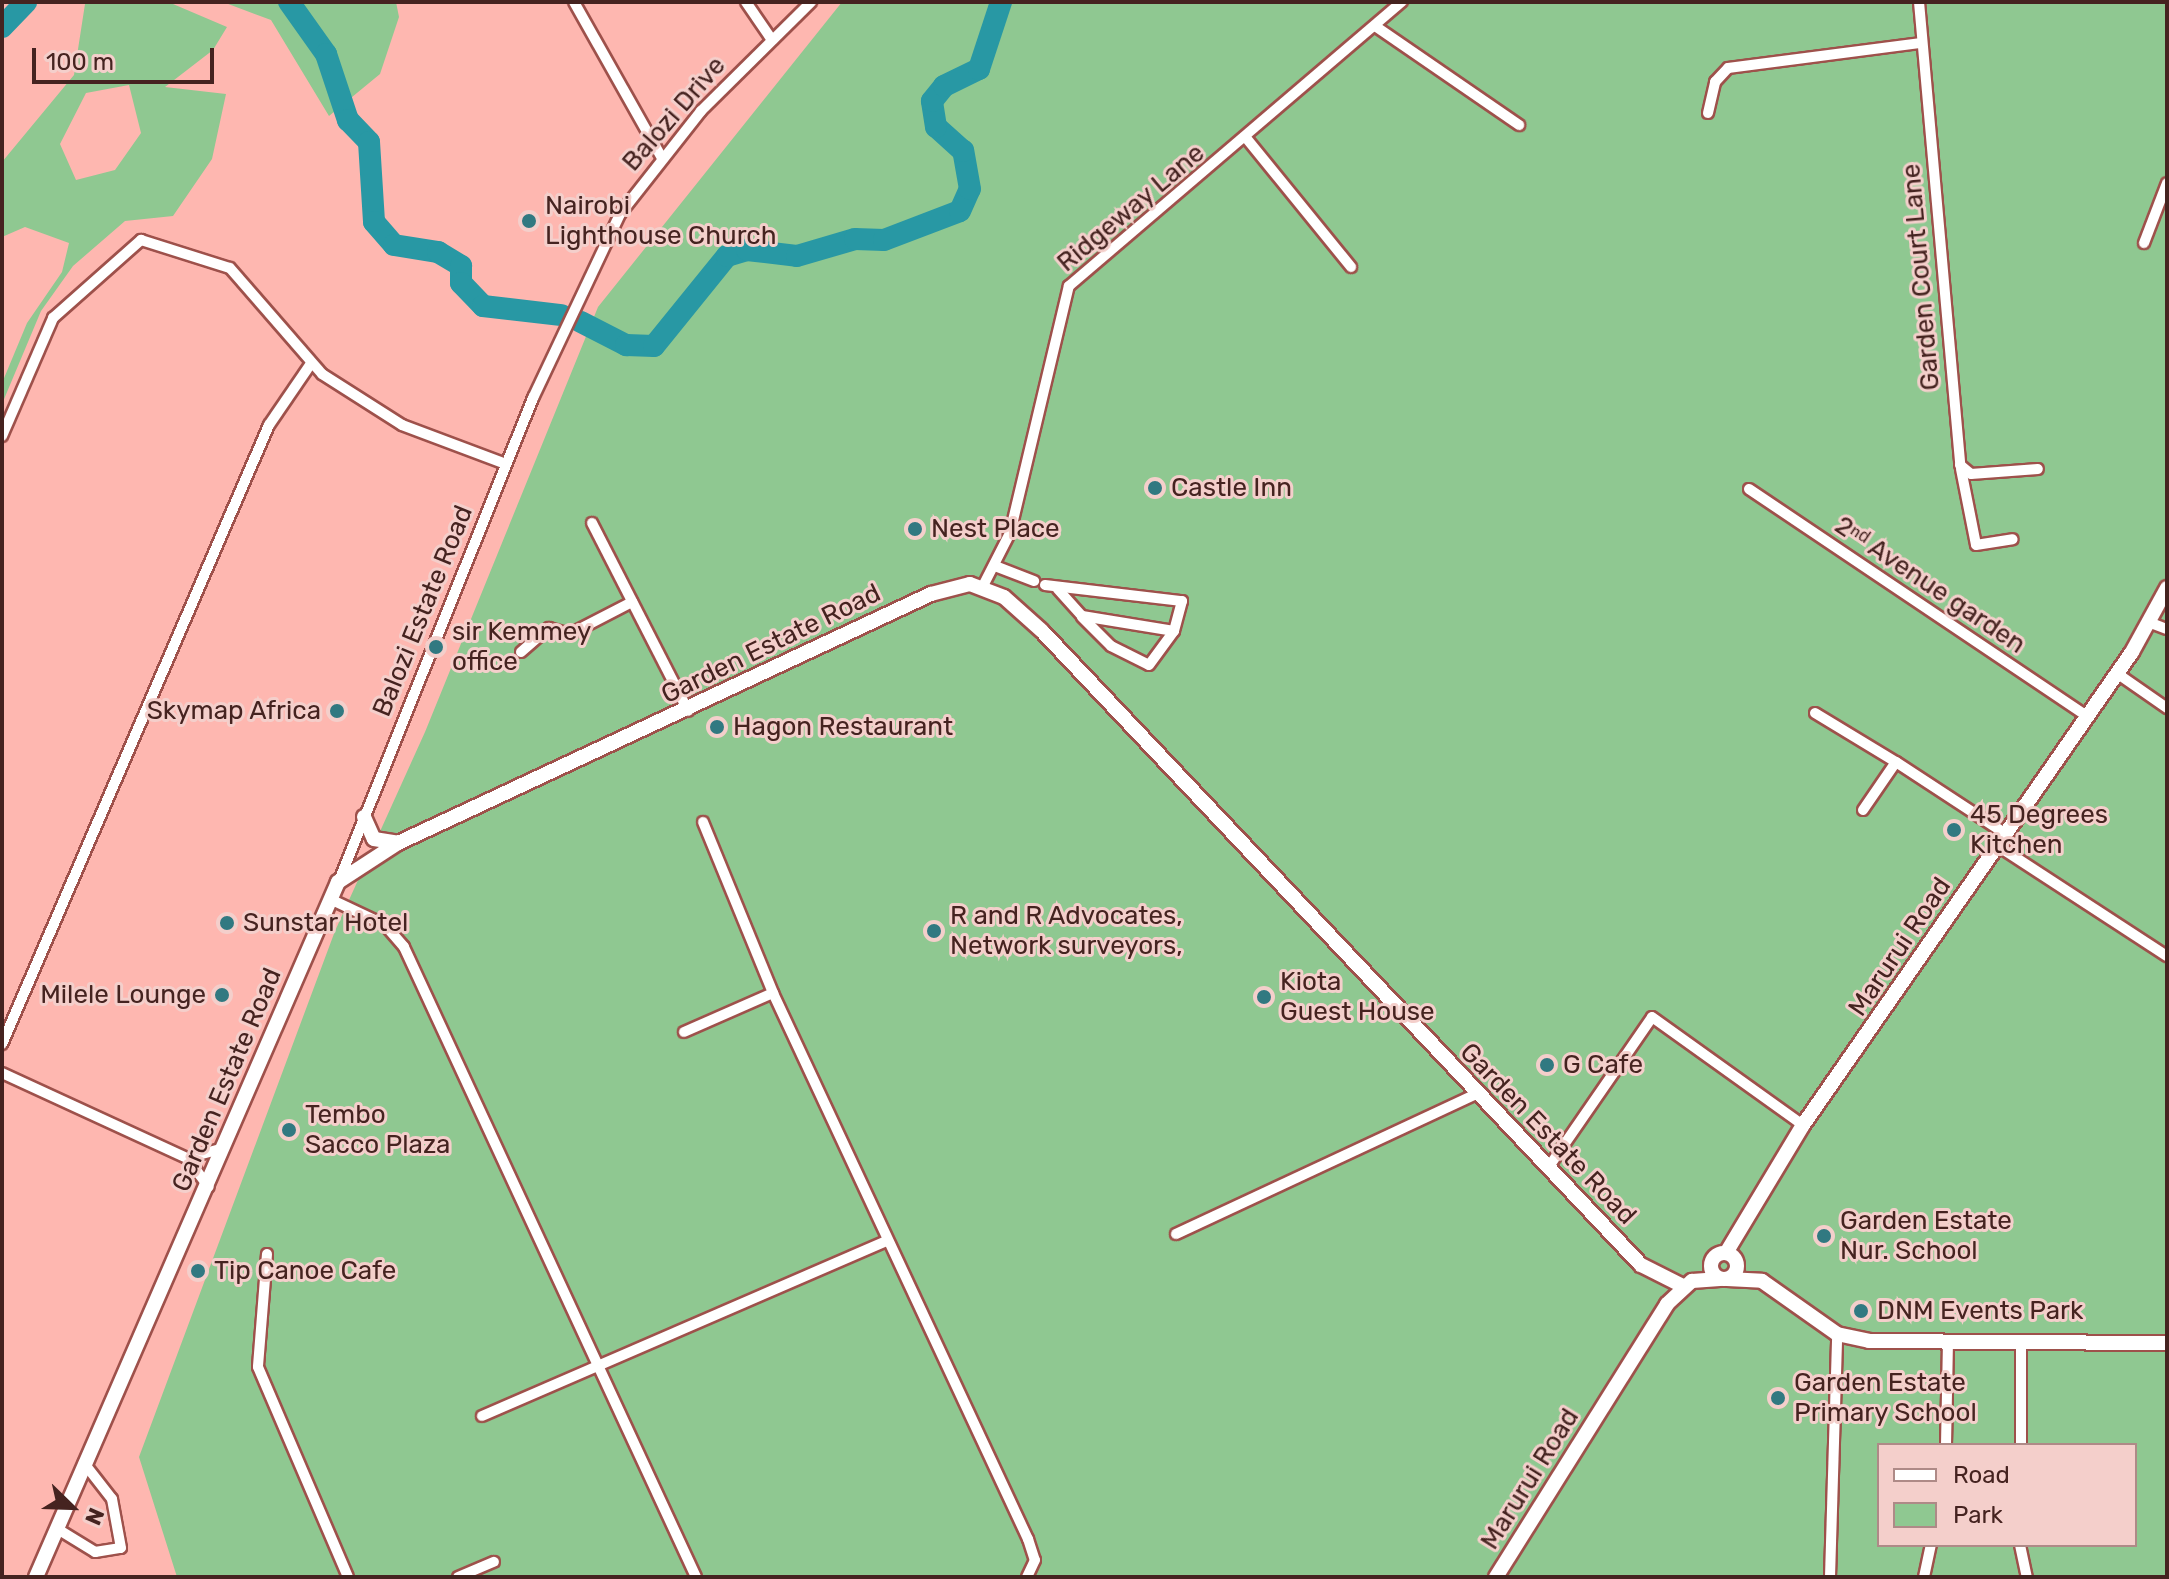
<!DOCTYPE html>
<html>
<head>
<meta charset="utf-8">
<style>
	body { margin:0 }
	#map { position:relative; width:2169px; height:1579px; overflow:hidden; background:#feb7b0; font-family:Rubik,sans-serif }
	div>[style] { position:absolute }
	.green>* { inset:0; background:#8fc891 }
	.river>* { height:22px; margin:-11px; padding:0 11px; transform-origin:11px; border-radius:11px; background:#2898a4 }
	.roads { filter:drop-shadow(2px 0 #9e514b) drop-shadow(-2px 0 #9e514b) drop-shadow(0 2px #9e514b) drop-shadow(0 -2px #9e514b) }
	.street>* { height:10px; margin:-5px; padding:0 5px; transform-origin:5px; border-radius:5px; background:#fff }
	.secondary>* { height:14px; margin:-7px; padding:0 7px; transform-origin:7px; border-radius:7px; background:#fff }
	.secondary>.ring { margin:-7px; padding:0; box-sizing:content-box; background:none; border:14px solid #fff; border-radius:50% }
	.dots>* { width:22px; height:22px; translate:-50% -50%; box-sizing:border-box; border:4px solid #f4cfcb; border-radius:50% }
	span { translate:-50% -50%; white-space:nowrap; text-align:center; line-height:1.15; -webkit-text-stroke:6px #f4cfcb; paint-order:stroke }
	.street-label { font-size:26px; color:#452320 }
	.poi-label { font-size:26px; color:#452320 }
	.left { translate:0 -50%; text-align:left }
	.right { translate:-100% -50%; text-align:right }
	.frame { position:absolute; inset:0; border:4px solid #452320; pointer-events:none }
	.legend { position:absolute; left:1877px; top:1443px; width:260px; height:104px; box-sizing:border-box; background:#f4cfcb; border:2px solid #ae8a87; margin:0; padding:10px 14px; list-style:none; font-size:24px; color:#452320 }
	.legend li { display:flex; align-items:center; gap:16px; height:40px }
	.legend b { width:40px; border:2px solid #ae8a87 }
	.north { position:absolute; left:32px; top:1467px; width:80px; height:80px; -webkit-text-stroke:6px #f4cfcb; paint-order:stroke; rotate:113deg; font-size:22px; font-weight:700; line-height:32px; text-align:center; color:#452320 }
	.north::after { content:''; display:block; margin:auto; width:28px; height:36px; background:#452320; clip-path:polygon(50% 0,100% 100%,50% 72%,0 100%) }
	.scale { position:absolute; left:32px; top:48px; width:182px; height:36px; box-sizing:border-box; border:4px solid #452320; border-top:0; padding-left:10px; font-size:24px; line-height:28px; white-space:nowrap; color:#452320; -webkit-text-stroke:6px #f4cfcb; paint-order:stroke }
</style>
</head>
<body>
<div id="map">
	<div class="green">
		<div style="clip-path:polygon(223px 2px,396px 2px,399px 17px,380px 74px,329px 116px,271px 20px)"></div>
		<div style="clip-path:polygon(evenodd,842px 2px,2167px 2px,2167px 1577px,177px 1577px,139px 1457px,335px 931px,425px 732px,598px 307px,842px 2px,1879px 1445px,2135px 1445px,2135px 1545px,1879px 1545px,1879px 1445px)"></div>
		<div style="clip-path:polygon(evenodd,85px 4px,173px 4px,227px 27px,213px 50px,165px 87px,226px 94px,212px 159px,173px 216px,125px 221px,73px 266px,41px 311px,2px 404px,2px 383px,27px 323px,62px 272px,69px 243px,25px 227px,2px 237px,2px 162px,74px 75px,85px 4px,129px 85px,141px 133px,115px 170px,76px 180px,60px 144px,86px 93px,129px 85px)"></div>
	</div>
	<div class="river">
		<div style="left:289px;top:2px;width:64px;rotate:54.6deg"></div>
		<div style="left:326px;top:54px;width:70px;rotate:71.6deg"></div>
		<div style="left:348px;top:120px;width:30px;rotate:46deg"></div>
		<div style="left:369px;top:142px;width:80px;rotate:86.4deg"></div>
		<div style="left:374px;top:222px;width:30px;rotate:49deg"></div>
		<div style="left:394px;top:245px;width:45px;rotate:9deg"></div>
		<div style="left:438px;top:252px;width:27px;rotate:31deg"></div>
		<div style="left:461px;top:266px;width:17px;rotate:90deg"></div>
		<div style="left:461px;top:283px;width:32px;rotate:46deg"></div>
		<div style="left:483px;top:306px;width:79px;rotate:6.6deg"></div>
		<div style="left:2px;top:27px;width:35px;rotate:-46deg"></div>
		<div style="left:581px;top:322px;width:51px;rotate:27.1deg"></div>
		<div style="left:626px;top:345px;width:28px;rotate:2deg"></div>
		<div style="left:654px;top:346px;width:116px;rotate:-51deg"></div>
		<div style="left:727px;top:256px;width:21px;rotate:-17deg"></div>
		<div style="left:747px;top:250px;width:50px;rotate:6.8deg"></div>
		<div style="left:797px;top:256px;width:60px;rotate:-16.3deg"></div>
		<div style="left:855px;top:239px;width:29px;rotate:2deg"></div>
		<div style="left:884px;top:240px;width:81px;rotate:-20.9deg"></div>
		<div style="left:960px;top:211px;width:24px;rotate:-66deg"></div>
		<div style="left:970px;top:189px;width:39px;rotate:-100deg"></div>
		<div style="left:963px;top:151px;width:36px;rotate:-138deg"></div>
		<div style="left:936px;top:127px;width:26px;rotate:-99deg"></div>
		<div style="left:932px;top:101px;width:19px;rotate:-51deg"></div>
		<div style="left:944px;top:86px;width:39px;rotate:-26deg"></div>
		<div style="left:979px;top:69px;width:71px;rotate:-71.8deg"></div>
	</div>
	<div class="roads">
		<div class="street">
			<div style="left:574px;top:2px;width:179px;rotate:60.6deg"></div>
			<div style="left:746px;top:2px;width:46px;rotate:55.6deg"></div>
			<div style="left:1919px;top:2px;width:465px;rotate:84.9deg"></div>
			<div style="left:1960px;top:465px;width:14px;rotate:39deg"></div>
			<div style="left:1971px;top:474px;width:67px;rotate:-4.3deg"></div>
			<div style="left:1375px;top:26px;width:175px;rotate:34.5deg"></div>
			<div style="left:1708px;top:113px;width:32px;rotate:-77deg"></div>
			<div style="left:1715px;top:82px;width:19px;rotate:-47deg"></div>
			<div style="left:1728px;top:68px;width:195px;rotate:-7.4deg"></div>
			<div style="left:1247px;top:139px;width:165px;rotate:50.9deg"></div>
			<div style="left:2144px;top:243px;width:64px;rotate:-69deg"></div>
			<div style="left:2px;top:436px;width:129px;rotate:-66.6deg"></div>
			<div style="left:53px;top:318px;width:118px;rotate:-41.6deg"></div>
			<div style="left:141px;top:240px;width:93px;rotate:17.5deg"></div>
			<div style="left:230px;top:268px;width:140px;rotate:49deg"></div>
			<div style="left:322px;top:374px;width:95px;rotate:32.5deg"></div>
			<div style="left:402px;top:425px;width:111px;rotate:20.6deg"></div>
			<div style="left:1961px;top:469px;width:77px;rotate:78.8deg"></div>
			<div style="left:1976px;top:545px;width:37px;rotate:-9deg"></div>
			<div style="left:1749px;top:489px;width:409px;rotate:33.9deg"></div>
			<div style="left:592px;top:523px;width:211px;rotate:62.9deg"></div>
			<div style="left:995px;top:566px;width:42px;rotate:21deg"></div>
			<div style="left:984px;top:584px;width:57px;rotate:-63deg"></div>
			<div style="left:1010px;top:533px;width:254px;rotate:-76.6deg"></div>
			<div style="left:1069px;top:286px;width:438px;rotate:-40.5deg"></div>
			<div style="left:1045px;top:585px;width:138px;rotate:6.7deg"></div>
			<div style="left:1182px;top:601px;width:31px;rotate:105deg"></div>
			<div style="left:1174px;top:631px;width:93px;rotate:-170.7deg"></div>
			<div style="left:1082px;top:616px;width:36px;rotate:-132deg"></div>
			<div style="left:1082px;top:617px;width:41px;rotate:45deg"></div>
			<div style="left:1111px;top:646px;width:42px;rotate:26.6deg"></div>
			<div style="left:1149px;top:665px;width:42px;rotate:-53.7deg"></div>
			<div style="left:2151px;top:623px;width:17px;rotate:21deg"></div>
			<div style="left:521px;top:652px;width:37px;rotate:-41deg"></div>
			<div style="left:549px;top:628px;width:22px;rotate:16deg"></div>
			<div style="left:570px;top:634px;width:70px;rotate:-27.3deg"></div>
			<div style="left:2118px;top:674px;width:60px;rotate:34.8deg"></div>
			<div style="left:1815px;top:713px;width:95px;rotate:31.2deg"></div>
			<div style="left:1863px;top:810px;width:58px;rotate:-55.5deg"></div>
			<div style="left:1896px;top:762px;width:131px;rotate:33.2deg"></div>
			<div style="left:703px;top:822px;width:185px;rotate:67.7deg"></div>
			<div style="left:773px;top:993px;width:603px;rotate:64.97deg"></div>
			<div style="left:1028px;top:1539px;width:22px;rotate:72deg"></div>
			<div style="left:1035px;top:1560px;width:19px;rotate:115deg"></div>
			<div style="left:1998px;top:846px;width:202px;rotate:33.1deg"></div>
			<div style="left:339px;top:881px;width:521px;rotate:-68.12deg"></div>
			<div style="left:533px;top:398px;width:204px;rotate:-64.7deg"></div>
			<div style="left:620px;top:214px;width:131px;rotate:-51.8deg"></div>
			<div style="left:701px;top:111px;width:155px;rotate:-44.7deg"></div>
			<div style="left:330px;top:899px;width:61px;rotate:25.3deg"></div>
			<div style="left:385px;top:925px;width:29px;rotate:49deg"></div>
			<div style="left:404px;top:947px;width:694px;rotate:65.13deg"></div>
			<div style="left:684px;top:1032px;width:97px;rotate:-23.7deg"></div>
			<div style="left:2px;top:1044px;width:674px;rotate:-66.67deg"></div>
			<div style="left:269px;top:425px;width:73px;rotate:-55.7deg"></div>
			<div style="left:2px;top:1073px;width:204px;rotate:24.7deg"></div>
			<div style="left:187px;top:1158px;width:36px;rotate:53deg"></div>
			<div style="left:187px;top:1158px;width:38px;rotate:-15deg"></div>
			<div style="left:1548px;top:1168px;width:183px;rotate:-55.4deg"></div>
			<div style="left:1652px;top:1017px;width:186px;rotate:35.6deg"></div>
			<div style="left:1176px;top:1234px;width:331px;rotate:-25deg"></div>
			<div style="left:267px;top:1254px;width:113px;rotate:94.6deg"></div>
			<div style="left:258px;top:1367px;width:228px;rotate:66.8deg"></div>
			<div style="left:482px;top:1416px;width:441px;rotate:-23.4deg"></div>
			<div style="left:1946px;top:1445px;width:103px;rotate:-88.9deg"></div>
			<div style="left:2021px;top:1445px;width:102px;rotate:-90deg"></div>
			<div style="left:56px;top:1528px;width:46px;rotate:31.6deg"></div>
			<div style="left:95px;top:1552px;width:26px;rotate:-9deg"></div>
			<div style="left:121px;top:1548px;width:50px;rotate:-100.4deg"></div>
			<div style="left:112px;top:1499px;width:46px;rotate:-127.9deg"></div>
			<div style="left:2020px;top:1545px;width:33px;rotate:78deg"></div>
			<div style="left:458px;top:1577px;width:39px;rotate:-23deg"></div>
			<div style="left:1830px;top:1577px;width:243px;rotate:-88.3deg"></div>
			<div style="left:1924px;top:1577px;width:33px;rotate:-78deg"></div>
		</div>
		<div class="secondary">
			<div style="left:364px;top:817px;width:24px;rotate:66deg"></div>
			<div style="left:374px;top:839px;width:24px;rotate:9deg"></div>
			<div class="ring" style="left:1711px;top:1253px;width:12px;height:12px"></div>
			<div style="left:1726px;top:1253px;width:149px;rotate:-59deg"></div>
			<div style="left:1803px;top:1125px;width:576px;rotate:-55.18deg"></div>
			<div style="left:2132px;top:652px;width:73px;rotate:-61.3deg"></div>
			<div style="left:1727px;top:1279px;width:35px;rotate:3deg"></div>
			<div style="left:1762px;top:1281px;width:92px;rotate:35.2deg"></div>
			<div style="left:1837px;top:1334px;width:33px;rotate:12deg"></div>
			<div style="left:1869px;top:1341px;width:298px;rotate:0.4deg"></div>
			<div style="left:36px;top:1577px;width:758px;rotate:-66.51deg"></div>
			<div style="left:338px;top:882px;width:72px;rotate:-33deg"></div>
			<div style="left:398px;top:843px;width:588px;rotate:-25.04deg"></div>
			<div style="left:931px;top:594px;width:40px;rotate:-14.4deg"></div>
			<div style="left:970px;top:584px;width:36px;rotate:21deg"></div>
			<div style="left:1004px;top:597px;width:51px;rotate:41.8deg"></div>
			<div style="left:1042px;top:631px;width:872px;rotate:46.63deg"></div>
			<div style="left:1641px;top:1265px;width:47px;rotate:26.6deg"></div>
			<div style="left:1496px;top:1577px;width:322px;rotate:-57.9deg"></div>
			<div style="left:1667px;top:1304px;width:34px;rotate:-43deg"></div>
			<div style="left:1692px;top:1281px;width:28px;rotate:-4deg"></div>
		</div>
	</div>
	<div class="dots">
		<div style="left:529px;top:221px;background:#317981"></div>
		<div style="left:1155px;top:488px;background:#317981"></div>
		<div style="left:915px;top:529px;background:#317981"></div>
		<div style="left:436px;top:647px;background:#317981"></div>
		<div style="left:337px;top:711px;background:#317981"></div>
		<div style="left:717px;top:727px;background:#317981"></div>
		<div style="left:1954px;top:830px;background:#317981"></div>
		<div style="left:227px;top:923px;background:#317981"></div>
		<div style="left:934px;top:931px;background:#317981"></div>
		<div style="left:222px;top:995px;background:#317981"></div>
		<div style="left:1264px;top:997px;background:#317981"></div>
		<div style="left:1547px;top:1065px;background:#317981"></div>
		<div style="left:289px;top:1130px;background:#317981"></div>
		<div style="left:1824px;top:1236px;background:#317981"></div>
		<div style="left:198px;top:1271px;background:#317981"></div>
		<div style="left:1861px;top:1311px;background:#317981"></div>
		<div style="left:1778px;top:1398px;background:#317981"></div>
	</div>
	<div class="street-label">
		<span style="left:674px;top:114px;rotate:-49deg">Balozi Drive</span>
		<span style="left:1131px;top:208px;rotate:-40deg">Ridgeway Lane</span>
		<span style="left:1921px;top:277px;rotate:-95deg">Garden Court Lane</span>
		<span style="left:1930px;top:585px;rotate:34deg">2ⁿᵈ Avenue garden</span>
		<span style="left:423px;top:611px;rotate:-68deg">Balozi Estate Road</span>
		<span style="left:771px;top:644px;rotate:-26deg">Garden Estate Road</span>
		<span style="left:1900px;top:947px;rotate:-56deg">Marurui Road</span>
		<span style="left:227px;top:1080px;rotate:-67deg">Garden Estate Road</span>
		<span style="left:1548px;top:1134px;rotate:46deg">Garden Estate Road</span>
		<span style="left:1530px;top:1479px;rotate:-58deg">Marurui Road</span>
	</div>
	<div class="poi-label">
		<span class="left" style="left:545px;top:221px">Nairobi<br>Lighthouse Church</span>
		<span class="left" style="left:1171px;top:488px">Castle Inn</span>
		<span class="left" style="left:931px;top:529px">Nest Place</span>
		<span class="left" style="left:452px;top:647px">sir Kemmey<br>office</span>
		<span class="right" style="left:321px;top:711px">Skymap Africa</span>
		<span class="left" style="left:733px;top:727px">Hagon Restaurant</span>
		<span class="left" style="left:1970px;top:830px">45 Degrees<br>Kitchen</span>
		<span class="left" style="left:950px;top:931px">R and R Advocates,<br>Network surveyors,</span>
		<span class="left" style="left:243px;top:923px">Sunstar Hotel</span>
		<span class="left" style="left:1280px;top:997px">Kiota<br>Guest House</span>
		<span class="right" style="left:206px;top:995px">Milele Lounge</span>
		<span class="left" style="left:1563px;top:1065px">G Cafe</span>
		<span class="left" style="left:305px;top:1130px">Tembo<br>Sacco Plaza</span>
		<span class="left" style="left:1840px;top:1236px">Garden Estate<br>Nur. School</span>
		<span class="left" style="left:214px;top:1271px">Tip Canoe Cafe</span>
		<span class="left" style="left:1877px;top:1311px">DNM Events Park</span>
		<span class="left" style="left:1794px;top:1398px">Garden Estate<br>Primary School</span>
	</div>
	<div class="frame"></div>
	<ul class="legend">
	<li><b style="height:10px;background:#fff"></b>Road</li>
	<li><b style="height:22px;background:#8fc891"></b>Park</li>
	</ul>
	<div class="north">N</div>
	<div class="scale">100 m</div>
</div>
</body>
</html>
